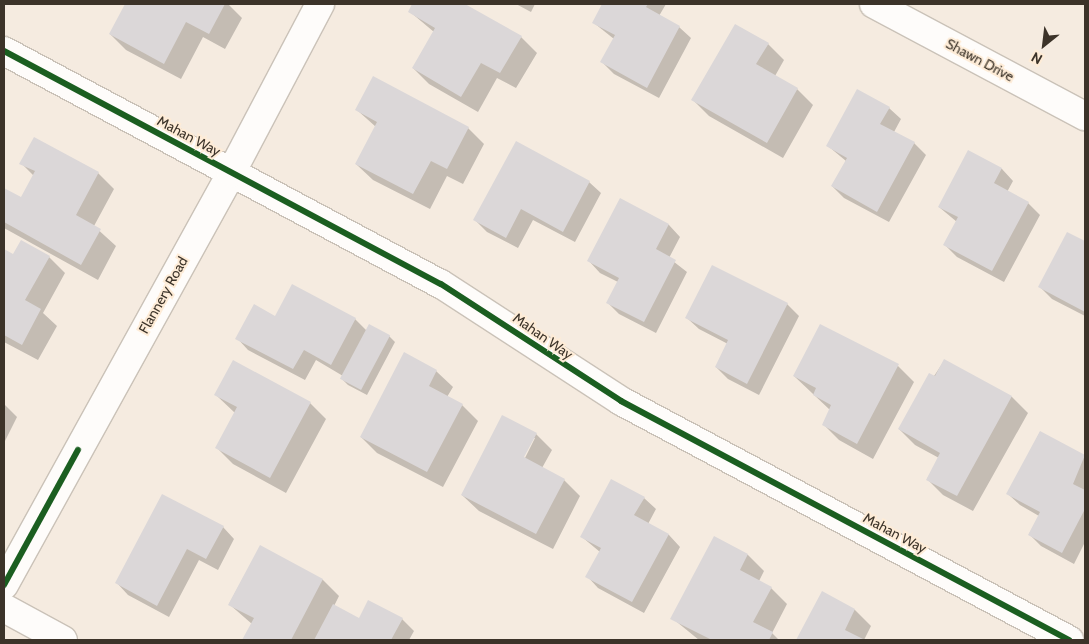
<!DOCTYPE html>
<style>
body{margin:0}
#map{position:relative;width:1089px;height:644px;overflow:hidden;background:#f5ebe0;font-family:Cabin,sans-serif}
div>[style]{position:absolute}
[style*='--x']{left:calc(var(--x)*1px);top:calc(var(--y)*1px);width:calc(var(--w)*1px);rotate:calc(var(--a)*1deg)}
.shadow>*{inset:0;background:#0003}
.building>*{inset:0;background:#dbd7d8;transform-origin:0 0}
.roads{filter:drop-shadow(1px 0 #cac2b8) drop-shadow(-1px 0 #cac2b8) drop-shadow(0 1px #cac2b8) drop-shadow(0 -1px #cac2b8)}
.minor>*{height:28px;margin:-14px;padding:0 14px;transform-origin:14px;border-radius:14px;background:#fefcfa}
.tertiary>*{height:28px;margin:-14px;padding:0 14px;transform-origin:14px;border-radius:14px;background:#fefcfa}
.cycleway>*{height:6px;margin:-3px;padding:0 3px;transform-origin:3px;border-radius:3px;background:#1b5e20}
span{translate:-50% -50%;white-space:nowrap;text-align:center;line-height:1.15;-webkit-text-stroke:4px #feecd7;paint-order:stroke}
.street-label{font-size:14px;color:#3c3329}
.frame{position:absolute;inset:0;border:5px solid #3c3329;pointer-events:none}
.north{position:absolute;left:1019px;top:20px;width:50px;height:50px;-webkit-text-stroke:4px #feecd7;paint-order:stroke;rotate:209deg;font-size:14px;font-weight:700;line-height:20px;text-align:center;color:#3c3329}
.north::after{content:'';display:block;margin:auto;width:18px;height:22px;background:#3c3329;clip-path:polygon(50% 0,100% 100%,50% 72%,0 100%)}
</style>
<div id="map">
<div class="shadow">
<div style="clip-path:polygon(126px 4px,228px 4px,242px 18px,225px 49px,203px 37px,181px 79px,126px 50px,110px 34px)"></div>
<div style="clip-path:polygon(414px 4px,462px 4px,521px 37px,537px 53px,516px 88px,497px 78px,478px 112px,429px 84px,413px 68px,434px 32px,409px 11px)"></div>
<div style="clip-path:polygon(516px 4px,535px 4px,531px 12px)"></div>
<div style="clip-path:polygon(604px 4px,666px 4px,659px 16px,679px 27px,691px 38px,659px 98px,614px 74px,602px 62px,614px 39px,594px 23px)"></div>
<div style="clip-path:polygon(768px 44px,784px 60px,775px 76px,797px 89px,813px 105px,783px 158px,709px 116px,693px 100px)"></div>
<div style="clip-path:polygon(889px 108px,901px 119px,894px 132px,914px 143px,926px 155px,889px 222px,844px 198px,832px 186px,846px 161px,828px 146px)"></div>
<div style="clip-path:polygon(357px 110px,468px 128px,484px 144px,463px 184px,447px 176px,430px 209px,373px 180px,356px 164px,376px 127px)"></div>
<div style="clip-path:polygon(969px 152px,1002px 169px,1013px 181px,1007px 192px,1028px 203px,1040px 215px,1004px 282px,957px 257px,945px 245px,957px 222px,939px 207px)"></div>
<div style="clip-path:polygon(21px 163px,98px 173px,114px 189px,94px 226px,116px 246px,98px 280px,4px 228px,4px 189px,21px 199px,34px 176px)"></div>
<div style="clip-path:polygon(589px 182px,601px 193px,575px 242px,533px 220px,518px 248px,487px 232px,475px 220px)"></div>
<div style="clip-path:polygon(620px 200px,669px 225px,680px 237px,669px 258px,687px 272px,656px 333px,619px 314px,608px 303px,618px 282px,600px 273px,589px 261px)"></div>
<div style="clip-path:polygon(1068px 234px,1085px 243px,1085px 316px,1052px 299px,1040px 287px)"></div>
<div style="clip-path:polygon(4px 250px,14px 256px,49px 257px,65px 273px,43px 313px,57px 326px,38px 360px,4px 342px)"></div>
<div style="clip-path:polygon(787px 304px,799px 316px,759px 395px,728px 379px,716px 367px,728px 344px,699px 329px,687px 318px)"></div>
<div style="clip-path:polygon(355px 319px,367px 331px,389px 336px,395px 342px,367px 395px,348px 385px,342px 379px,343px 376px,316px 360px,305px 380px,248px 350px,237px 338px)"></div>
<div style="clip-path:polygon(944px 361px,1012px 397px,1028px 413px,973px 511px,943px 495px,927px 479px,939px 458px,915px 445px,899px 429px)"></div>
<div style="clip-path:polygon(898px 366px,914px 382px,873px 459px,839px 440px,823px 424px,830px 410px,794px 376px)"></div>
<div style="clip-path:polygon(436px 371px,453px 387px,447px 397px,462px 405px,478px 421px,443px 487px,377px 453px,361px 437px)"></div>
<div style="clip-path:polygon(216px 395px,310px 403px,326px 419px,286px 493px,233px 464px,217px 448px,235px 413px)"></div>
<div style="clip-path:polygon(4px 404px,17px 417px,4px 443px)"></div>
<div style="clip-path:polygon(1040px 432px,1085px 456px,1085px 542px,1074px 564px,1041px 546px,1029px 534px,1039px 516px,1020px 505px,1008px 494px)"></div>
<div style="clip-path:polygon(evenodd,536px 434px,552px 450px,542px 468px,564px 480px,580px 496px,553px 549px,479px 511px,462px 495px,536px 434px,533px 438px,535px 438px,522px 464px,520px 462px,533px 438px)"></div>
<div style="clip-path:polygon(644px 498px,656px 509px,648px 524px,669px 535px,680px 547px,644px 613px,598px 588px,587px 576px,600px 552px,582px 537px)"></div>
<div style="clip-path:polygon(223px 527px,234px 539px,218px 570px,199px 560px,169px 617px,128px 595px,117px 583px)"></div>
<div style="clip-path:polygon(714px 538px,748px 555px,764px 571px,759px 581px,771px 588px,787px 604px,772px 633px,779px 640px,699px 640px,672px 618px)"></div>
<div style="clip-path:polygon(260px 547px,323px 580px,339px 596px,334px 606px,359px 619px,402px 619px,414px 631px,409px 640px,244px 640px,252px 624px,229px 604px)"></div>
<div style="clip-path:polygon(822px 593px,855px 610px,871px 626px,864px 640px,798px 640px)"></div>
</div>
<div class="building">
<div style="clip-path:polygon(125px 4px,225px 4px,209px 34px,186px 22px,164px 64px,109px 34px)"></div>
<div style="clip-path:polygon(412px 4px,465px 4px,522px 36px,500px 73px,481px 63px,461px 97px,412px 68px,435px 28px,408px 12px)"></div>
<div style="clip-path:polygon(602px 4px,648px 4px,646px 7px,680px 26px,647px 88px,600px 62px,615px 35px,592px 23px)"></div>
<div style="clip-path:polygon(735px 24px,769px 43px,756px 64px,798px 88px,767px 143px,691px 100px)"></div>
<div style="clip-path:polygon(373px 76px,469px 127px,447px 169px,431px 161px,413px 194px,355px 164px,377px 122px,355px 110px)"></div>
<div style="clip-path:polygon(857px 89px,890px 107px,880px 124px,915px 142px,877px 212px,831px 186px,847px 158px,826px 146px)"></div>
<div style="clip-path:polygon(34px 137px,99px 172px,76px 215px,101px 229px,81px 265px,4px 222px,4px 188px,21px 197px,35px 171px,19px 164px)"></div>
<div style="clip-path:polygon(516px 141px,590px 181px,563px 232px,521px 209px,506px 238px,473px 220px)"></div>
<div style="clip-path:polygon(968px 150px,1002px 168px,994px 183px,1029px 202px,992px 271px,943px 245px,958px 217px,938px 207px)"></div>
<div style="clip-path:polygon(620px 198px,669px 224px,656px 249px,676px 260px,644px 322px,606px 303px,619px 278px,587px 261px)"></div>
<div style="clip-path:polygon(1067px 232px,1085px 241px,1085px 312px,1038px 287px)"></div>
<div style="clip-path:polygon(21px 240px,50px 256px,25px 300px,41px 309px,22px 345px,4px 335px,4px 249px,13px 254px)"></div>
<div style="clip-path:polygon(712px 265px,788px 303px,747px 384px,715px 367px,728px 340px,685px 318px)"></div>
<div style="clip-path:polygon(292px 284px,356px 318px,331px 365px,304px 350px,293px 369px,235px 339px,254px 304px,275px 316px)"></div>
<div style="left:369px;top:324px;width:24px;height:62px;rotate:28deg"></div>
<div style="clip-path:polygon(820px 324px,899px 364px,857px 444px,822px 425px,831px 405px,813px 395px,816px 388px,793px 376px)"></div>
<div style="clip-path:polygon(404px 352px,437px 370px,429px 386px,463px 404px,427px 472px,360px 437px)"></div>
<div style="clip-path:polygon(944px 359px,1012px 396px,957px 496px,926px 480px,940px 453px,898px 429px,929px 373px,935px 376px)"></div>
<div style="clip-path:polygon(233px 360px,311px 402px,270px 478px,215px 448px,237px 407px,214px 395px)"></div>
<div style="clip-path:polygon(502px 415px,537px 433px,524px 457px,565px 479px,536px 534px,461px 495px)"></div>
<div style="clip-path:polygon(1040px 431px,1085px 455px,1073px 484px,1085px 490px,1085px 509px,1062px 553px,1028px 535px,1040px 512px,1006px 494px)"></div>
<div style="clip-path:polygon(611px 479px,645px 497px,634px 515px,669px 534px,632px 602px,585px 577px,601px 548px,580px 537px)"></div>
<div style="clip-path:polygon(162px 494px,224px 526px,206px 559px,187px 549px,157px 606px,115px 583px)"></div>
<div style="clip-path:polygon(714px 536px,748px 554px,740px 570px,772px 587px,753px 622px,773px 632px,769px 640px,712px 640px,670px 619px)"></div>
<div style="clip-path:polygon(260px 545px,323px 579px,291px 640px,242px 640px,254px 618px,228px 605px)"></div>
<div style="clip-path:polygon(822px 591px,855px 609px,845px 630px,865px 640px,796px 640px)"></div>
<div style="clip-path:polygon(368px 600px,403px 618px,391px 640px,314px 640px,333px 604px,359px 618px)"></div>
</div>
<div class="roads">
<div class="minor">
<div style="--x:4;--y:51;--w:495;--a:28.1"></div>
<div style="--x:441;--y:284;--w:215;--a:33"></div>
<div style="--x:621;--y:401;--w:508;--a:28.08"></div>
<div style="--x:4;--y:608;--w:67;--a:28.5"></div>
</div>
<div class="tertiary">
<div style="--x:874;--y:4;--w:239;--a:28"></div>
<div style="--x:4;--y:585;--w:470;--a:-61.1"></div>
<div style="--x:231;--y:173;--w:191;--a:-62.2"></div>
</div>
</div>
<div class="cycleway">
<div style="--x:4;--y:51;--w:495;--a:28.1"></div>
<div style="--x:441;--y:284;--w:215;--a:33"></div>
<div style="--x:621;--y:401;--w:508;--a:28.08"></div>
<div style="--x:4;--y:585;--w:154;--a:-61.3"></div>
</div>
<div class="street-label">
<span style="left:980px;top:60px;rotate:28deg">Shawn Drive</span>
<span style="left:189px;top:136px;rotate:28deg">Mahan Way</span>
<span style="left:163px;top:295px;rotate:-61deg">Flannery Road</span>
<span style="left:543px;top:336px;rotate:35deg">Mahan Way</span>
<span style="left:895px;top:533px;rotate:28deg">Mahan Way</span>
</div>
<div class="frame"></div>
<div class="north">N</div>
</div>
